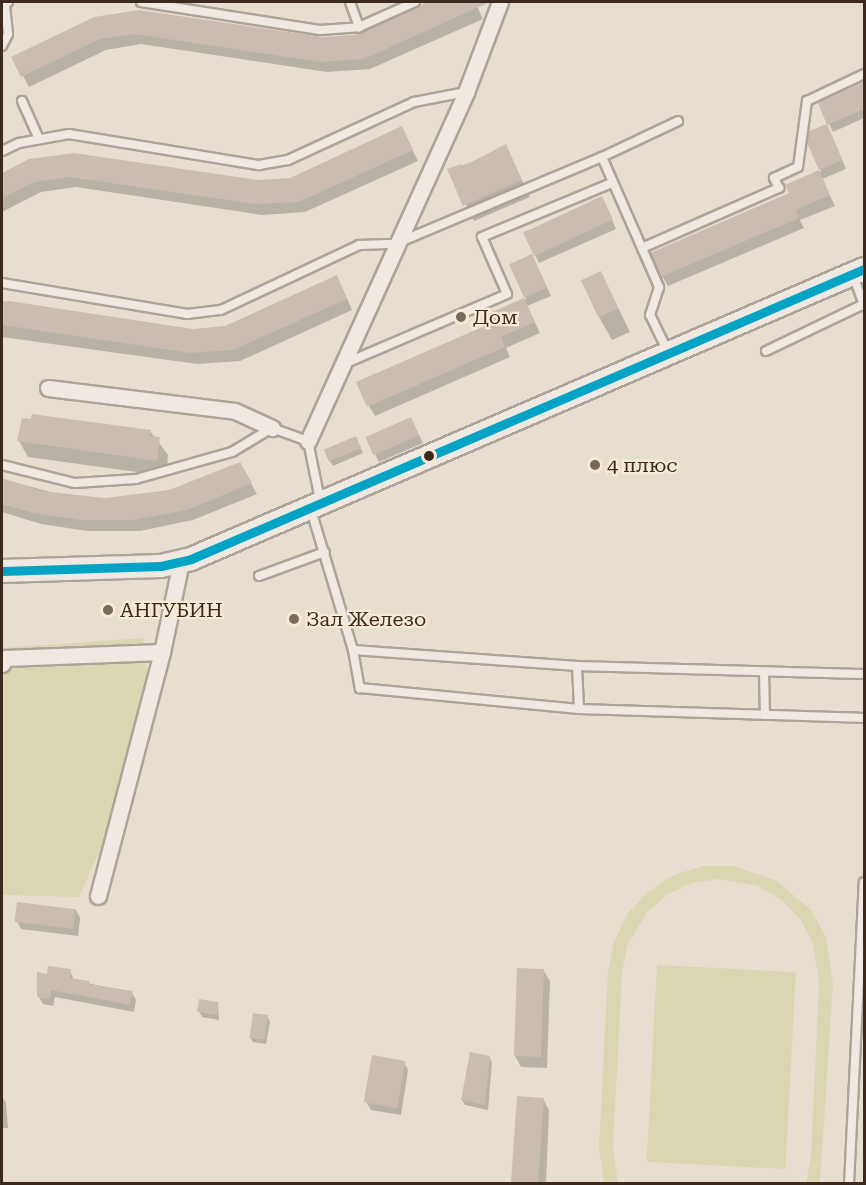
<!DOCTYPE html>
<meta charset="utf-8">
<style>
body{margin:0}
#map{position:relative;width:866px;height:1185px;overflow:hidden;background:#e7ded0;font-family:"Roboto Serif",serif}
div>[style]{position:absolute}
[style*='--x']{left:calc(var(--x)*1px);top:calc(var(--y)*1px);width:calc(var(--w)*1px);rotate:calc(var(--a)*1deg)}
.green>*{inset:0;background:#dad6b2;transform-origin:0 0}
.shadow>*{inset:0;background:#0003}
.building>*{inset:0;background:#cbbcb1;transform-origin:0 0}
.roads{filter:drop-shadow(2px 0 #ada398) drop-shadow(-2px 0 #ada398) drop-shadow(0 2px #ada398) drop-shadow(0 -2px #ada398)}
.lane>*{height:8px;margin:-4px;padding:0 4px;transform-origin:4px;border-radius:4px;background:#efe9e2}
.street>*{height:15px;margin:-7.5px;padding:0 7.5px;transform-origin:7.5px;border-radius:7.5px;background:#efe9e2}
.secondary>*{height:22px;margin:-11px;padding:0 11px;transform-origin:11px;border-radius:11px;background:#efe9e2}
.bus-1>*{height:9px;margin:-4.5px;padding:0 4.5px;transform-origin:4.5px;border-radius:4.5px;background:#03a3c5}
.dots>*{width:16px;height:16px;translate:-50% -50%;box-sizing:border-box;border:3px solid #f7ead7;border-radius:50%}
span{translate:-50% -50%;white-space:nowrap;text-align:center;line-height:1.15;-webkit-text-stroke:4.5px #f7ead7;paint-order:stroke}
.poi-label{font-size:20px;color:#3c2a1f}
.left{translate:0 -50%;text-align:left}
.frame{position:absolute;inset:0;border:3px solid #3c2a1f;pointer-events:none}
</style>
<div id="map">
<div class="green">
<div style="clip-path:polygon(143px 638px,153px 732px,79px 897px,2px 895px,2px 648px)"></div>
<div style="clip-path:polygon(703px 866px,734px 866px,777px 881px,812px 911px,826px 938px,833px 983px,820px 1183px,806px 1183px,811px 1157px,819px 983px,813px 943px,800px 919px,782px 900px,758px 886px,719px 879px,692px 883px,668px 894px,647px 912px,627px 946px,622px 973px,613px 1147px,618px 1183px,604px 1183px,599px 1147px,608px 972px,614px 942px,627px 914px,648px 892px,674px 875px)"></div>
<div style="left:657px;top:965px;width:139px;height:197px;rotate:3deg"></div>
</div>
<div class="shadow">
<div style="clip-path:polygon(431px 2px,475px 2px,483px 19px,370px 69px,327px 72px,141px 44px,106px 50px,29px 87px,23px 76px,139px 11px,323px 39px,362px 34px)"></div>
<div style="clip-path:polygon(864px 84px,864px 118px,833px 132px,819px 103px)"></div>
<div style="clip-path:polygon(830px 131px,846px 169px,822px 179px,835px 206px,800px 220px,804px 228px,668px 286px,662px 276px,791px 194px,787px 186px,821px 171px,809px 142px)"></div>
<div style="clip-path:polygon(407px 139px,418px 161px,305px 212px,262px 215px,76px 187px,41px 192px,2px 212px,2px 174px,29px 161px,258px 182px,291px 179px)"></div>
<div style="clip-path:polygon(505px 146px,530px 197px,474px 221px,449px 170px,496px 154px)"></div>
<div style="clip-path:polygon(606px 206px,616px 229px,539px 263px,524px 232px)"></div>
<div style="clip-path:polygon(532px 255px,551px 296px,527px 306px,540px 333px,506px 348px,510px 357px,375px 416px,369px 406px,496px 322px,492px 314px,526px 299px,511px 264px)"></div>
<div style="clip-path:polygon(601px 273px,630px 332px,612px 340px,599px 317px)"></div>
<div style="clip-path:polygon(342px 287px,352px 310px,240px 361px,197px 364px,2px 337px,2px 304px,9px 303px,193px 330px,225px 328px)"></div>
<div style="clip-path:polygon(415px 427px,423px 443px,379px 462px,367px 438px)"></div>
<div style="clip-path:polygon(150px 431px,168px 455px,166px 476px,28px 457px,19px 441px)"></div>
<div style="clip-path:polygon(358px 443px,363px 453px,333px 466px,330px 461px)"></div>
<div style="clip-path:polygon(240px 464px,257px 494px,193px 520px,140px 531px,87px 531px,41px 524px,2px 512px,2px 479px,73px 498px,136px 498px,202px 482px)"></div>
<div style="clip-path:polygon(76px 910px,80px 918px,78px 936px,21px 929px,17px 921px)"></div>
<div style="clip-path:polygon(543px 970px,550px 981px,547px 1068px,521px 1067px,515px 1056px)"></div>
<div style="clip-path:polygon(70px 971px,74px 980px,132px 993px,136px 1000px,134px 1012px,55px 997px,53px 1006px,43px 1004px,38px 996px,48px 976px)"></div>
<div style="clip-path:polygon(218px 1004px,219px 1020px,202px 1017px,199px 1011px)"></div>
<div style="clip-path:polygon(267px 1016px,270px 1022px,266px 1044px,253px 1042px,250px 1037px)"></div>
<div style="clip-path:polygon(489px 1057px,492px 1062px,488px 1110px,465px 1105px,462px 1100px)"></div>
<div style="clip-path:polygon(404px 1062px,408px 1070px,401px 1115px,371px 1110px,366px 1102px)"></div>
<div style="clip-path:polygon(2px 1096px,6px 1103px,8px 1128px,2px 1128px)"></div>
<div style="clip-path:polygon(543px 1099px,549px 1110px,546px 1184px,514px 1184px)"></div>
</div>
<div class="building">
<div style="clip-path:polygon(427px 2px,490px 2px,364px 59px,320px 62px,134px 34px,100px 39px,21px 77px,11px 57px,94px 17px,139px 10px,323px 37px,355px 35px)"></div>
<div style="clip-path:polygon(864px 82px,864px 109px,827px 125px,818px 103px)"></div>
<div style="clip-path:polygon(827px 124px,842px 160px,819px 170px,807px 143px,809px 131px)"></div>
<div style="clip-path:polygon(402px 126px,413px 150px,299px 202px,255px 204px,69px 177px,35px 182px,2px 198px,2px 173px,29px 159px,74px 153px,258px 180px,290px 178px)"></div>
<div style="clip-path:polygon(506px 144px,522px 180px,463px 206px,447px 169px,461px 164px,462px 167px)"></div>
<div style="clip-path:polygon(819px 170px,830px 195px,796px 210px,799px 218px,661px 277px,650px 253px,789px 193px,785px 185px)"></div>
<div style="left:602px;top:196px;width:26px;height:87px;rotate:65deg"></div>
<div style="left:532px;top:254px;width:37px;height:25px;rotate:66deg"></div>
<div style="left:601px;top:271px;width:41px;height:22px;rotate:65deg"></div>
<div style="clip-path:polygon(337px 275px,347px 299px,233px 350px,190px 353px,2px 325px,2px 302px,9px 301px,193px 329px,225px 326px)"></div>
<div style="clip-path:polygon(524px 298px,535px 322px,501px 337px,505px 347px,367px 407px,356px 382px,494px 322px,490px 313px)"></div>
<div style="clip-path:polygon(32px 414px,151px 430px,150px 436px,160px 437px,157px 461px,17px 441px,22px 418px,31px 419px)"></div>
<div style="left:411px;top:417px;width:20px;height:50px;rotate:66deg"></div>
<div style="left:356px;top:436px;width:13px;height:35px;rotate:67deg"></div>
<div style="clip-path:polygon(240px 462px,252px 483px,187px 510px,133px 520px,80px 520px,33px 513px,2px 504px,2px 478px,41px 491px,105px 498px,169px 490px)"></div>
<div style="left:17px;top:902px;width:59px;height:20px;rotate:7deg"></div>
<div style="clip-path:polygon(48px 966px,71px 969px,70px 978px,89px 981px,89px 984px,133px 991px,130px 1005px,51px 990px,50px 999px,37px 997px,37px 972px,47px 974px)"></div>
<div style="left:517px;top:968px;width:27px;height:88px;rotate:2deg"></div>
<div style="left:199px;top:999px;width:20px;height:13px;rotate:9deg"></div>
<div style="left:253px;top:1013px;width:15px;height:25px;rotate:8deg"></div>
<div style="clip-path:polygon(470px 1052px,490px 1056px,485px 1105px,461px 1100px)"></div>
<div style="left:372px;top:1055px;width:34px;height:48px;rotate:10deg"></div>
<div style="left:517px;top:1096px;width:27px;height:88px;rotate:4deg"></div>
</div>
<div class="roads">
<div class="lane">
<div style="--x:141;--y:2;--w:181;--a:8.9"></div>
<div style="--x:320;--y:30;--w:39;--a:-4"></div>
<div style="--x:350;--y:2;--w:27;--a:70"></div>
<div style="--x:359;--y:27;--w:61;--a:-24.1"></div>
<div style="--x:2;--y:46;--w:13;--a:-63"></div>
<div style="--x:8;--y:34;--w:31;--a:-96"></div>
<div style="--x:5;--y:3;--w:3;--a:-18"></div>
<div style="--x:22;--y:101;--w:42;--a:65.9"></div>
<div style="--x:2;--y:151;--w:19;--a:-25"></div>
<div style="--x:19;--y:143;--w:51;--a:-10.2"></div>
<div style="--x:69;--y:134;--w:193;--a:9.3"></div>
<div style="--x:259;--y:165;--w:29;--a:-10"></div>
<div style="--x:288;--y:160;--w:139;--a:-24.7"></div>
<div style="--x:414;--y:102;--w:53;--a:-10.9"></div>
<div style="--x:642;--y:248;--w:150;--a:-23.7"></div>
<div style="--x:779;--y:188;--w:11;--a:-117"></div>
<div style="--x:774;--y:178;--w:26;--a:-25"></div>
<div style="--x:798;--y:167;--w:67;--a:-82.2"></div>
<div style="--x:807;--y:101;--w:63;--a:-25.3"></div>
<div style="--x:853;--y:275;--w:33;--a:70"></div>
<div style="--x:2;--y:283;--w:188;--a:9.5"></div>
<div style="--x:187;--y:314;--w:34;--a:-7"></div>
<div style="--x:221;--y:310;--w:153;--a:-25.2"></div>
<div style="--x:359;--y:245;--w:36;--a:-2"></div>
<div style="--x:395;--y:244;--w:225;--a:-22.8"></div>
<div style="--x:766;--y:351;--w:109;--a:-25.6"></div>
<div style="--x:668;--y:352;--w:41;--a:-115.9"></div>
<div style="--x:650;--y:315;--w:29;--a:-72"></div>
<div style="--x:659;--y:287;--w:142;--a:-113.7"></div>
<div style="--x:602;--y:157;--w:84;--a:-25.3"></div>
<div style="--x:346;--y:363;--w:175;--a:-23.2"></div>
<div style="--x:507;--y:294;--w:62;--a:-113.7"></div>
<div style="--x:482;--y:237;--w:141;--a:-22.6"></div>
<div style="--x:2;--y:465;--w:75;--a:13.9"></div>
<div style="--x:75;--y:483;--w:61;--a:-3.8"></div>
<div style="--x:136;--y:479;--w:100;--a:-15.7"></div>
<div style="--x:232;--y:452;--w:47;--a:-31"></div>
<div style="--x:272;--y:428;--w:38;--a:20"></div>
<div style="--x:308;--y:441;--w:60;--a:78.5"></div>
<div style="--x:311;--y:510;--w:146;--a:73.3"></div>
<div style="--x:353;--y:650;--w:225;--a:4.1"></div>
<div style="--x:577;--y:666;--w:287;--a:1.6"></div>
<div style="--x:259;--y:576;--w:70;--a:-20"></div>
<div style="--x:353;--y:650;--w:39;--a:80"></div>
<div style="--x:360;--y:688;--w:220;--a:5.5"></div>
<div style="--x:579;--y:709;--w:285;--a:1.8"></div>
<div style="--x:577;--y:666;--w:43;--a:87.3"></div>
<div style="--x:764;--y:672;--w:43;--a:88.7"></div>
<div style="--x:849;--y:1184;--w:302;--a:-87.2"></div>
</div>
<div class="street">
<div style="--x:48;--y:388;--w:188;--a:7"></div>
<div style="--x:235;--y:411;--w:41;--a:24.7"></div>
<div style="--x:308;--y:441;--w:383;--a:-65.6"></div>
<div style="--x:466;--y:92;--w:96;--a:-69.3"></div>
<div style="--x:2;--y:664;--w:7;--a:-63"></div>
<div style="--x:5;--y:658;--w:157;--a:-2.2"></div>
<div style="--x:162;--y:652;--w:92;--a:-78.1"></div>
<div style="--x:98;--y:896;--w:252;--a:-75.3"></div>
</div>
<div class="secondary">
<div style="--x:2;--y:571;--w:159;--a:-1.8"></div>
<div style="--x:161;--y:566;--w:31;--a:-13"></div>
<div style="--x:191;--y:559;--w:733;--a:-23.31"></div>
</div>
</div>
<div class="bus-1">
<div style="--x:2;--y:571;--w:159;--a:-1.8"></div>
<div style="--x:161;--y:566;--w:31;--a:-13"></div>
<div style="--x:191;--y:559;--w:733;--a:-23.31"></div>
</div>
<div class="dots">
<div style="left:461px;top:317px;background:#78695d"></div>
<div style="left:429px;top:456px;background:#3c2a1f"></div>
<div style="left:595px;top:465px;background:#78695d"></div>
<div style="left:108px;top:610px;background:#78695d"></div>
<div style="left:294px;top:619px;background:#78695d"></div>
</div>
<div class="poi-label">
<span class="left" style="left:473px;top:317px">Дом</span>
<span class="left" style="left:607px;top:465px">4 плюс</span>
<span class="left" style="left:120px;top:610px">АНГУБИН</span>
<span class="left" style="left:306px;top:619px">Зал Железо</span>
</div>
<div class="frame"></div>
</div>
